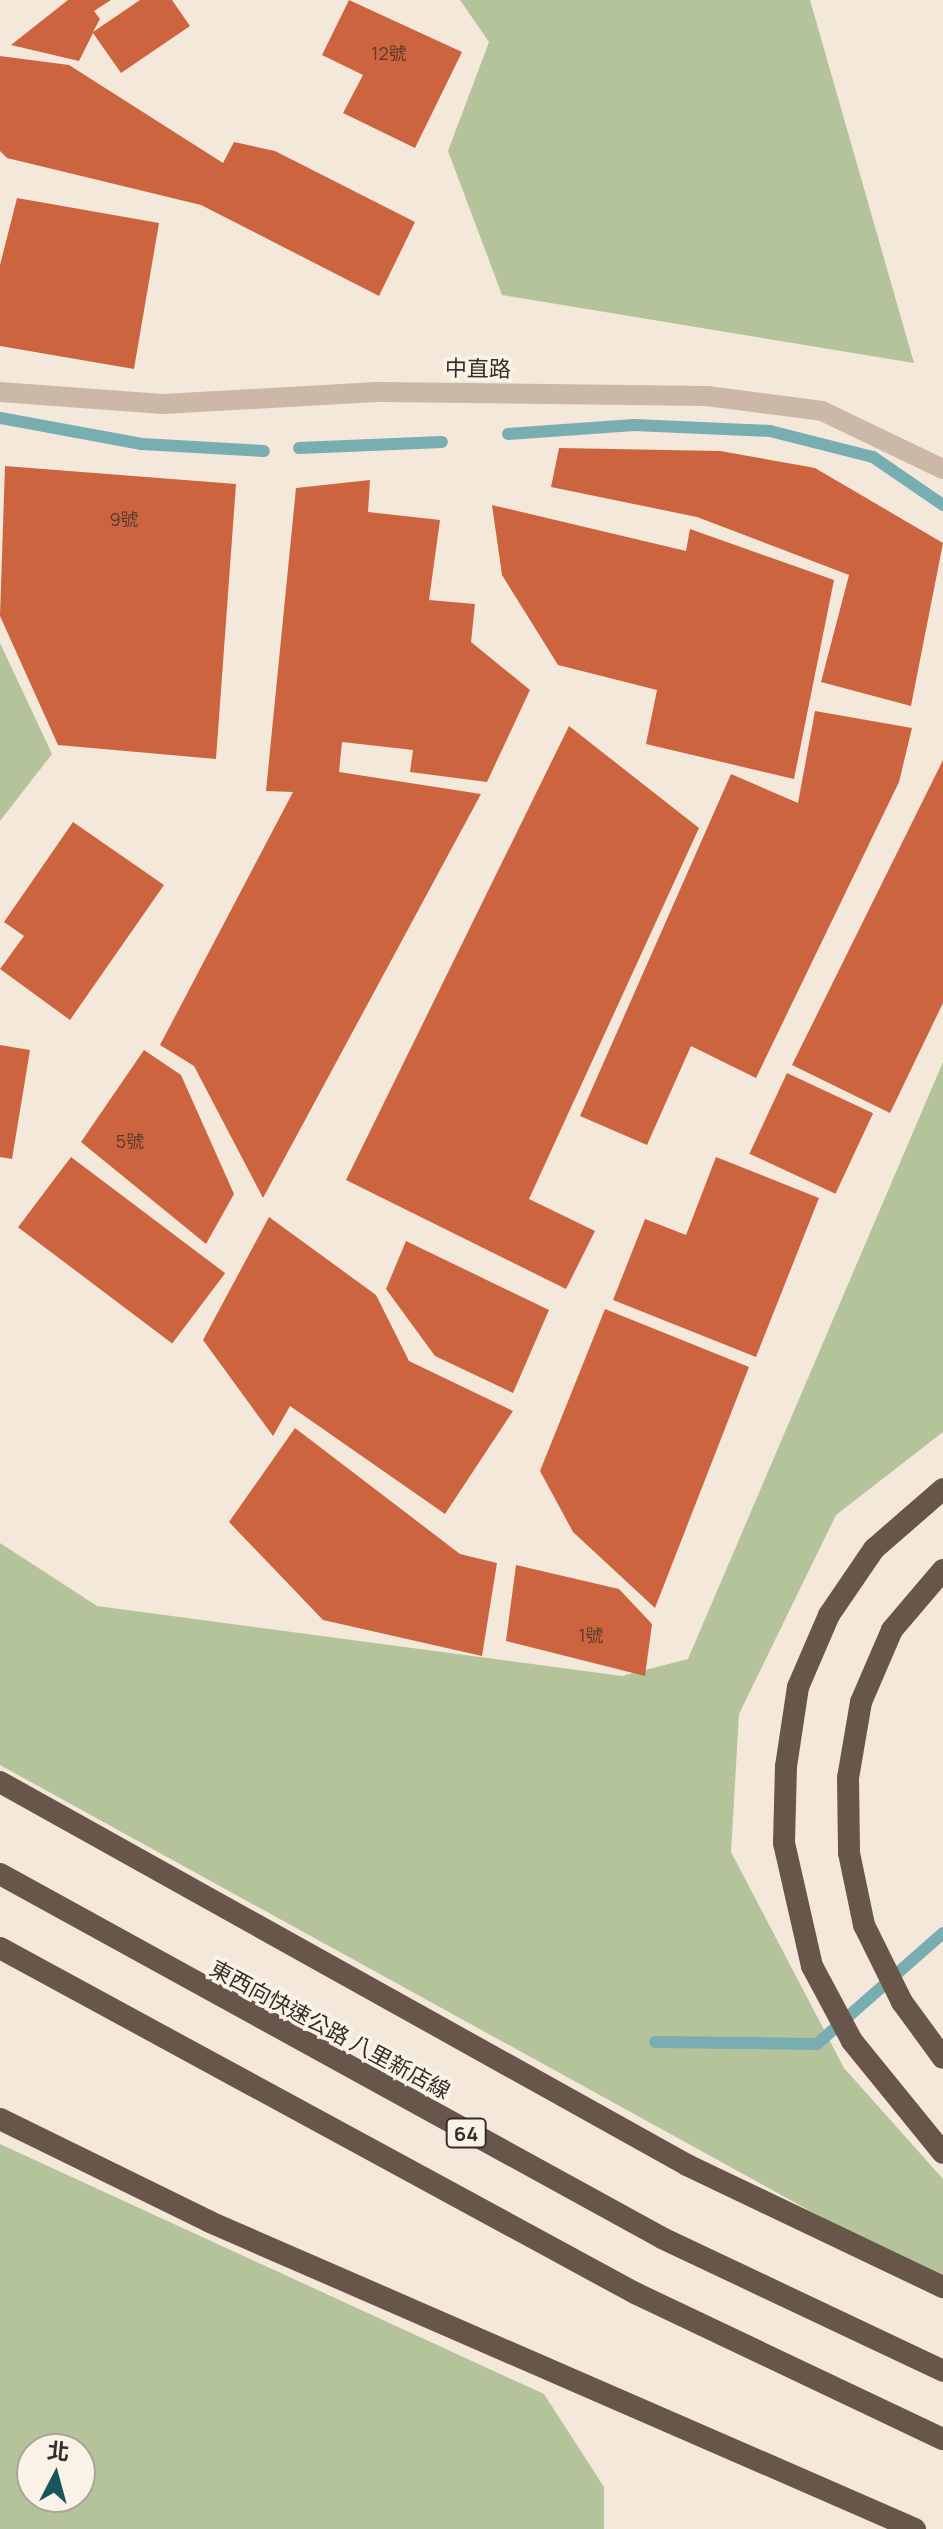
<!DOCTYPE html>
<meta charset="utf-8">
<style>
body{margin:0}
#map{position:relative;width:943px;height:2529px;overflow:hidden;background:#f3e8da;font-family:Manrope,"Noto Sans TC",sans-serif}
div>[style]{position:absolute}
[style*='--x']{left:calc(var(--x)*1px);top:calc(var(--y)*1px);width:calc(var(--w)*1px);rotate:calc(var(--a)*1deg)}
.green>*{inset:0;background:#b4c399}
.stream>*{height:12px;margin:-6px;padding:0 6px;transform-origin:6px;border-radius:6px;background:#78adb1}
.building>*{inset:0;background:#cc653f;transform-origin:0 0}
.tertiary>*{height:20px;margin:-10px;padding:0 10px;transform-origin:10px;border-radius:10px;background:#ccb8a6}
.trunk>*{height:22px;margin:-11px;padding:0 11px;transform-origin:11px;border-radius:11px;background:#69564a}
span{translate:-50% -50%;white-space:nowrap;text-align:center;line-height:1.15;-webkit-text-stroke:7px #faf2e7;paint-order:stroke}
.number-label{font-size:18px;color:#5c3a2d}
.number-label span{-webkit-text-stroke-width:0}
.shield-label span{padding:2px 6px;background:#faf2e7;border:2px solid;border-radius:6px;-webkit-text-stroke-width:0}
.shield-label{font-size:20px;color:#372c27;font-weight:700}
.street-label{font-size:22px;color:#372c27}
.north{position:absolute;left:16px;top:2433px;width:80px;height:80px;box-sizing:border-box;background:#faf2e7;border:2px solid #aca39a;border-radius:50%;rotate:6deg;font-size:22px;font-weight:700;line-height:32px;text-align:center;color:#372c27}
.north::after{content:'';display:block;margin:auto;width:28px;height:36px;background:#1a555b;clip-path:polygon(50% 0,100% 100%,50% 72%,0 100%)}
</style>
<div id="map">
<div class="green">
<div style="clip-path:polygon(460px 0,810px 0,914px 363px,502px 295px,448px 151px,489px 42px)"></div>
<div style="clip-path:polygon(0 643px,52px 754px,0 821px)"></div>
<div style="clip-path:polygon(943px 1062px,943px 1432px,836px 1515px,739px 1714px,731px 1852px,844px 2068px,943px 2179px,943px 2284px,0 1765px,0 1543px,97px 1606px,622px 1676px,688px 1659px)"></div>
<div style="clip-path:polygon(evenodd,0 2144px,544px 2394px,604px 2487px,604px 2529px,0 2529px,0 2144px,32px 2449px,80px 2449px,80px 2497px,32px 2497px,32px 2449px)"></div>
</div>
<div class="stream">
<div style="--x:0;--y:418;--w:144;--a:10.4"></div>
<div style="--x:142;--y:444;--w:122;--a:3.3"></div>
<div style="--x:508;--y:434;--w:126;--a:-4.1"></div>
<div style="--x:634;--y:425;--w:136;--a:2.5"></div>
<div style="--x:770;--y:431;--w:106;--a:14.2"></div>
<div style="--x:873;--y:457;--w:85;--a:34.4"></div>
<div style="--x:299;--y:448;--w:143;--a:-2.4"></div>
<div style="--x:655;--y:2042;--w:162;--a:0.7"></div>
<div style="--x:817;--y:2044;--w:168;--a:-41.4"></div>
</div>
<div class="building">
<div style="clip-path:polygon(68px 0,111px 0,94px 11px,100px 19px,93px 32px,140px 0,172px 0,190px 26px,121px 73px,93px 33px,79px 61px,11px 45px)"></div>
<div style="clip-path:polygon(349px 0,462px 52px,415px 148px,343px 113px,363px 75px,322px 55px)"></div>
<div style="clip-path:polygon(0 56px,69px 65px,223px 163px,234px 142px,275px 151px,415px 222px,379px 296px,201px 205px,7px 158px,0 151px)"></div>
<div style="clip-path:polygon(17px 198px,159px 223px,134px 369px,0 346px,0 265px)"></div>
<div style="clip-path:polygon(559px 448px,720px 451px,815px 468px,943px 543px,911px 706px,821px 682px,849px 575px,697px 517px,551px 487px)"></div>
<div style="clip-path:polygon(5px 466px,236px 484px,216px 759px,58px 745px,0 616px)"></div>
<div style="clip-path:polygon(370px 480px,368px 512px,440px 520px,429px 600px,475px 604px,471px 642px,530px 690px,487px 782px,410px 772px,413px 750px,342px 742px,339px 772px,481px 794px,263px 1198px,194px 1066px,160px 1045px,293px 792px,266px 791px,296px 488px)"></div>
<div style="clip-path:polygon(492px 505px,686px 551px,690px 529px,834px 580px,794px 779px,646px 744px,657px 690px,558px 665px,502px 575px)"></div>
<div style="clip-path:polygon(815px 711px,912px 728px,899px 782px,756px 1078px,691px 1046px,647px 1145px,580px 1116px,731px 774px,798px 803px)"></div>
<div style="clip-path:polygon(569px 726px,699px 828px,529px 1199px,595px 1231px,566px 1289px,346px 1180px)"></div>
<div style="clip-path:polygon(943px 760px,943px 1003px,890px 1113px,792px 1065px)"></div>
<div style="clip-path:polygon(73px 822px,164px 885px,70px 1020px,0 969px,24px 936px,4px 922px)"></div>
<div style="clip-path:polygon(0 1045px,30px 1050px,12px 1159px,0 1157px)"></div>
<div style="clip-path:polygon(144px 1050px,181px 1075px,234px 1194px,206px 1244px,81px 1142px)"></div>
<div style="left:787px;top:1073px;width:95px;height:89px;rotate:25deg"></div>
<div style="left:71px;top:1157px;width:193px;height:88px;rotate:37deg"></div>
<div style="clip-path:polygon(716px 1157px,819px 1198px,756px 1357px,613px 1300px,645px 1219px,686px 1235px)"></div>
<div style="clip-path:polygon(269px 1217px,376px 1295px,409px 1361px,513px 1411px,445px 1514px,290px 1406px,273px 1436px,203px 1340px)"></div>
<div style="clip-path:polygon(406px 1241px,549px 1310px,513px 1393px,435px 1356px,386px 1289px)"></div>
<div style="clip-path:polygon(605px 1309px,749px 1367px,655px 1608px,573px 1532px,540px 1471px)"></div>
<div style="clip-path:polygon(295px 1428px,460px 1554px,497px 1563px,482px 1656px,323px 1620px,229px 1522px)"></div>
<div style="clip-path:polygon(516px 1565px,619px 1589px,652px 1624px,645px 1676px,506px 1641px)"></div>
</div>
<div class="tertiary">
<div style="--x:0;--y:392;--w:163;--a:4.2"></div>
<div style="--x:163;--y:404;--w:218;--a:-3.2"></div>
<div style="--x:381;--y:392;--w:326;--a:0.7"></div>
<div style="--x:707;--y:396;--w:116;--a:7.4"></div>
<div style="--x:822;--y:411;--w:134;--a:25.6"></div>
</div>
<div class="trunk">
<div style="--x:943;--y:1489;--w:91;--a:139"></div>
<div style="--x:874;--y:1549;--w:80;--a:124.3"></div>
<div style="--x:829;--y:1615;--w:78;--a:113.3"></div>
<div style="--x:798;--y:1687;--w:80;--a:98.6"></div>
<div style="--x:786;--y:1766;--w:77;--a:91.5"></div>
<div style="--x:784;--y:1843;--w:126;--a:77.2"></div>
<div style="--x:812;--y:1966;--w:85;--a:61.9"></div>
<div style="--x:852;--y:2041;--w:144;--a:50.9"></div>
<div style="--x:943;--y:1570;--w:79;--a:130.4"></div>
<div style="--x:892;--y:1630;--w:78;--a:113.3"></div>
<div style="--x:861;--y:1702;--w:77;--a:99.7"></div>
<div style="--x:848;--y:1778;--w:75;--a:89.2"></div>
<div style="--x:849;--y:1853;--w:74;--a:78.2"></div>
<div style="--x:864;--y:1925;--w:86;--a:63.7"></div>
<div style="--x:902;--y:2002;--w:69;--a:53.8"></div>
<div style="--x:0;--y:1782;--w:787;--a:29.14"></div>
<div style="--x:687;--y:2165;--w:284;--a:25.5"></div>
<div style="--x:0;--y:1874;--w:755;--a:28.8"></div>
<div style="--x:662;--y:2238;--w:311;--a:25.3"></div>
<div style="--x:0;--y:1948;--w:723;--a:28.52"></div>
<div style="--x:635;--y:2293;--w:341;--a:25.4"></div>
<div style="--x:0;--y:2119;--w:234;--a:26.1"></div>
<div style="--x:210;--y:2222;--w:769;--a:23.53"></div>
</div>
<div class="number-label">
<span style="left:389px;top:53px">12號</span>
<span style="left:124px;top:519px">9號</span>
<span style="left:130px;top:1141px">5號</span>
<span style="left:591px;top:1635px">1號</span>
</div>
<div class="shield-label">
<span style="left:466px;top:2133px">64</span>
</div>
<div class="street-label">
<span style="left:478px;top:369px;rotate:1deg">中直路</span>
<span style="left:330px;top:2030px;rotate:28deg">東西向快速公路 八里新店線</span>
</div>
<div class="north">北</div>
</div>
